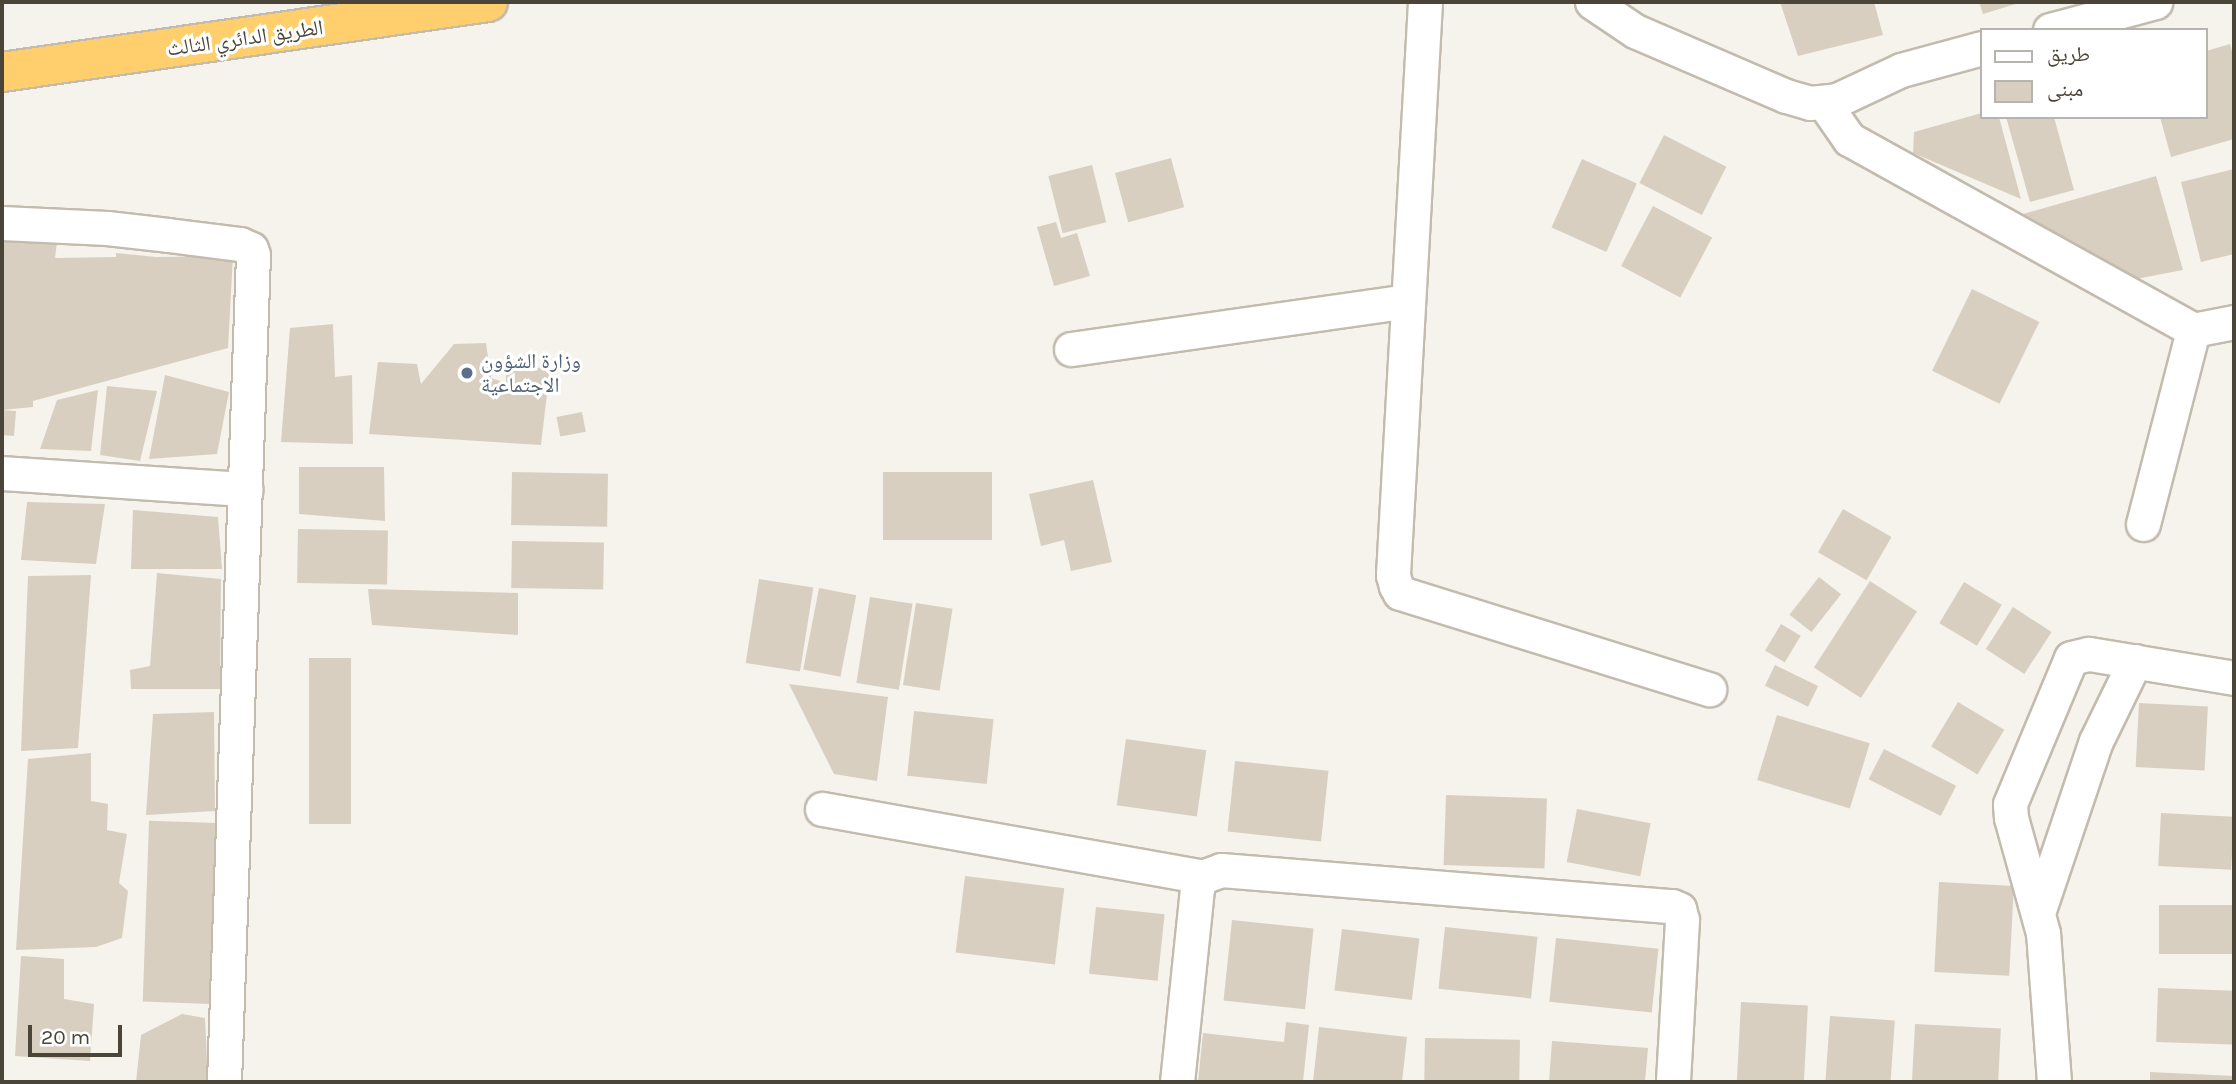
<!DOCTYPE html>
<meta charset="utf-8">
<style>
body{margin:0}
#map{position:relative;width:2236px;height:1084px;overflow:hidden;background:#f6f3ec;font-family:Karla,"Noto Naskh Arabic",sans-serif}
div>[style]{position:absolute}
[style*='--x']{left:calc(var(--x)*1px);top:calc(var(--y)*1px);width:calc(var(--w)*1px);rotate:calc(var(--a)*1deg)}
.building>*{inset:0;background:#d8cfc1;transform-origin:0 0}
.roads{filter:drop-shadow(2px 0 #c2bbae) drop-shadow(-2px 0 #c2bbae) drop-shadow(0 2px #c2bbae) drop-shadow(0 -2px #c2bbae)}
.street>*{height:33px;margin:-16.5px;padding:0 16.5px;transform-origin:16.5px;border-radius:16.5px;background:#fff}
.highway>*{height:38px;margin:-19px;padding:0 19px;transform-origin:19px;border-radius:19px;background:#ffcf6e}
.dots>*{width:19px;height:19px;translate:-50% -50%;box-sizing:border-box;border:4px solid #fff;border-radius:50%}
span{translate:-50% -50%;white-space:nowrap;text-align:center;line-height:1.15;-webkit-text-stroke:6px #fff;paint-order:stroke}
.street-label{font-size:21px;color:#4b4439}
.service-label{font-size:21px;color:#4e5e75}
.left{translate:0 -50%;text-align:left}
.frame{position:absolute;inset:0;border:4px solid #4b4439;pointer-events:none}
.legend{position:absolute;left:1980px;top:28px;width:228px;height:91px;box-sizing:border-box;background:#fff;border:2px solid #b7b4b0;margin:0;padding:9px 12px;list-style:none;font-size:21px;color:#4b4439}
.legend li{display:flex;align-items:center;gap:14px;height:35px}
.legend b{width:35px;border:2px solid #b7b4b0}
.scale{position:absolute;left:28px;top:1025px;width:94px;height:32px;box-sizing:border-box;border:4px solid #4b4439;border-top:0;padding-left:9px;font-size:21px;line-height:24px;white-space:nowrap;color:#4b4439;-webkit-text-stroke:5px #fff;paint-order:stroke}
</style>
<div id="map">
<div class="building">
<div style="clip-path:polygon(1780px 2px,1874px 2px,1883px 35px,1798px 56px)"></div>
<div style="clip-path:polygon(1979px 2px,2022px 2px,1983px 14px)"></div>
<div style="clip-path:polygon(2230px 44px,2234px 58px,2234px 139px,2171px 157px,2160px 117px,2206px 117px,2206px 51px)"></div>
<div style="clip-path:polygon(1982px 113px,1982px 117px,1999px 117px,2021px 199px,1913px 153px,1914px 132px)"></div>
<div style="clip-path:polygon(2006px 117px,2054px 117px,2074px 190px,2030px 202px)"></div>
<div style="left:1664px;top:135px;width:70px;height:54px;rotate:27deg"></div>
<div style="left:1171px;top:158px;width:51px;height:58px;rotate:75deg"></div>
<div style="left:1582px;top:159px;width:60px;height:75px;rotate:24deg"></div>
<div style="left:1092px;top:165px;width:59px;height:45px;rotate:76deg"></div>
<div style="clip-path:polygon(2234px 169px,2234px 254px,2201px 262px,2181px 182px)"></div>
<div style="clip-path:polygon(2156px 176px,2183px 270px,2136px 279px,2023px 214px)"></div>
<div style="left:1653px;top:206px;width:67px;height:68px;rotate:28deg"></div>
<div style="clip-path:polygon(1056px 222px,1061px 238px,1077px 233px,1090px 276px,1054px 286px,1037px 227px)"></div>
<div style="clip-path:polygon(2px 237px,57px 242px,55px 258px,116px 257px,116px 253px,156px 257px,233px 256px,228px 348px,33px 401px,33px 407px,2px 410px)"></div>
<div style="left:1972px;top:289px;width:75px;height:91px;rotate:26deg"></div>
<div style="clip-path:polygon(333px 324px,335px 377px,352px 375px,353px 444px,281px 442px,290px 328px)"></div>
<div style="clip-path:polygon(486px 343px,491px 378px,506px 383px,506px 367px,550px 368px,541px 445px,369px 434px,378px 362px,417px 364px,421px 384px,454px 344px)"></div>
<div style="clip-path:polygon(165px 375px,229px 392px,217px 454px,149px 459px)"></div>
<div style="clip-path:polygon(107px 386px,157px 391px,140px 461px,100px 455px)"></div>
<div style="clip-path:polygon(98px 390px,91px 451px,40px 449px,57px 400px)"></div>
<div style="clip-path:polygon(2px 410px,16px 411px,14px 436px,2px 435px)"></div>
<div style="left:582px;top:412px;width:20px;height:26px;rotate:79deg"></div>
<div style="clip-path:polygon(299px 467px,384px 467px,385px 521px,299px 514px)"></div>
<div style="left:512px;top:472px;width:96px;height:53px;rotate:1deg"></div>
<div style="left:992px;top:472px;width:68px;height:109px;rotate:90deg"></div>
<div style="clip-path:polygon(1093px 480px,1112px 562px,1071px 571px,1064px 540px,1041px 546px,1029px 494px)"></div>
<div style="clip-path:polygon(27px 502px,105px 504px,96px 564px,21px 560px)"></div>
<div style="left:1843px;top:509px;width:56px;height:50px;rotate:30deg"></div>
<div style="clip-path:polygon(133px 510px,218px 517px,222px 569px,131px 569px)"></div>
<div style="left:298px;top:529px;width:90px;height:54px;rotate:1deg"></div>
<div style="left:512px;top:541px;width:92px;height:47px;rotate:1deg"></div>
<div style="clip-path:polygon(157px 573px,221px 579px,220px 689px,131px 689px,130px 670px,150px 666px)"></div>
<div style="clip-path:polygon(91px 575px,78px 748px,21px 751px,28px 576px)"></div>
<div style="left:1819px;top:577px;width:28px;height:48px;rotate:38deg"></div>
<div style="left:759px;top:579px;width:55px;height:85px;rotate:9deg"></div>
<div style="left:1870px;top:581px;width:56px;height:103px;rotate:33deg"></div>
<div style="left:1964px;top:582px;width:44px;height:48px;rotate:31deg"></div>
<div style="left:819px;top:588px;width:38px;height:83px;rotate:11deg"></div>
<div style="clip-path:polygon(368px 589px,518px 593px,518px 635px,372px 625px)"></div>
<div style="left:870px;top:597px;width:43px;height:87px;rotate:9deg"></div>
<div style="left:916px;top:603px;width:37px;height:83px;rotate:9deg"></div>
<div style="left:2013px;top:607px;width:46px;height:50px;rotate:33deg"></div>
<div style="left:1781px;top:624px;width:23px;height:31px;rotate:31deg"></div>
<div style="left:309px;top:658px;width:42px;height:166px"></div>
<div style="left:1775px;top:665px;width:48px;height:23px;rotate:26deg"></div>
<div style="clip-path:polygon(789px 684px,888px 697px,877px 781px,834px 774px)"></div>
<div style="left:1958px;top:702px;width:54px;height:52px;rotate:31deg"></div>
<div style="left:2139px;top:703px;width:69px;height:64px;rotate:3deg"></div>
<div style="left:914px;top:711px;width:80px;height:65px;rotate:6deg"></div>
<div style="clip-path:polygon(214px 712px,215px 811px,146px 815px,153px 714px)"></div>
<div style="left:1777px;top:715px;width:97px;height:68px;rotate:17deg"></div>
<div style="left:1126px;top:739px;width:81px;height:67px;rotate:8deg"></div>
<div style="left:1884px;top:749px;width:81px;height:34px;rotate:27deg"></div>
<div style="clip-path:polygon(91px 753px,91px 801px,108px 804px,107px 830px,127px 834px,119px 883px,128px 891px,122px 938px,96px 947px,16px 950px,28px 759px)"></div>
<div style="left:1235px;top:761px;width:94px;height:71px;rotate:6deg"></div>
<div style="left:1446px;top:795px;width:101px;height:70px;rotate:2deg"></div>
<div style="left:1577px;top:809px;width:75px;height:54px;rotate:11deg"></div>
<div style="left:2161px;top:813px;width:73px;height:53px;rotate:3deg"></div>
<div style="left:216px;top:823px;width:181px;height:67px;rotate:92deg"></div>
<div style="left:965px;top:876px;width:100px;height:77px;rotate:7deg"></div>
<div style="left:1939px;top:882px;width:75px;height:90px;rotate:3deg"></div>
<div style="left:2234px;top:905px;width:49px;height:75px;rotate:90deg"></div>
<div style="left:1096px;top:907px;width:69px;height:67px;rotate:6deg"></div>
<div style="left:1232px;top:920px;width:82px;height:81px;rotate:6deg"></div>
<div style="left:1445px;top:927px;width:93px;height:62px;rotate:6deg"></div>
<div style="left:1342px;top:929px;width:78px;height:62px;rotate:7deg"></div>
<div style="left:1556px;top:938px;width:103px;height:64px;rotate:6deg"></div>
<div style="clip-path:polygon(21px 956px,64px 959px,64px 999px,94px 1004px,90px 1061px,15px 1056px)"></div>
<div style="left:2158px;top:988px;width:76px;height:54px;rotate:2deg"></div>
<div style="left:1741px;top:1002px;width:67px;height:80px;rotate:3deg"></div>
<div style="clip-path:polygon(182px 1014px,205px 1018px,208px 1082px,136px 1082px,141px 1035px)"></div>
<div style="left:1830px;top:1016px;width:65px;height:66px;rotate:4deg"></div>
<div style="clip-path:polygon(1286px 1022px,1309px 1025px,1303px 1082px,1198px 1082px,1203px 1033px,1284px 1042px)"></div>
<div style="left:1915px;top:1024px;width:86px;height:58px;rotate:3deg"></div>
<div style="clip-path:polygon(1319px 1027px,1407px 1037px,1402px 1082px,1313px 1082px)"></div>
<div style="left:1425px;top:1038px;width:95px;height:44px;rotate:1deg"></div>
<div style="clip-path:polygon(1552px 1041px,1648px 1048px,1645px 1082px,1549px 1082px)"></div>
<div style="clip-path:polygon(2150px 1072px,2234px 1076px,2234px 1082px,2150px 1082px)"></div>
</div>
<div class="roads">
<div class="street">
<div style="--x:1425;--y:2;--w:574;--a:93.2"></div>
<div style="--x:1393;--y:575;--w:11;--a:75"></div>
<div style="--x:1396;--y:586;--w:8;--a:60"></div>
<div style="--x:1400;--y:593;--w:324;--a:17.3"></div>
<div style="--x:1592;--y:2;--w:52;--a:34"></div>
<div style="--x:1635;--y:31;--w:164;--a:23.3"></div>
<div style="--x:1786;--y:96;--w:25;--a:16"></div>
<div style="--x:1810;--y:103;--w:27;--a:-6"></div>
<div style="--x:1837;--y:100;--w:71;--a:-25.1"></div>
<div style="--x:1901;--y:70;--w:84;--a:-15.2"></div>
<div style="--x:2050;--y:30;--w:109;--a:-14.9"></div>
<div style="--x:1824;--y:103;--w:44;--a:55.2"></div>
<div style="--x:1849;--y:139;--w:393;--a:29"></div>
<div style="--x:2193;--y:330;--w:42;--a:-11"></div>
<div style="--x:2;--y:223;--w:105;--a:2.7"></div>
<div style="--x:107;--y:228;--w:61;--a:6.5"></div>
<div style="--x:168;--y:235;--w:73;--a:7.1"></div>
<div style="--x:240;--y:244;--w:12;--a:24"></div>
<div style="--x:251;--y:249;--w:6;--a:72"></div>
<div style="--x:253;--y:255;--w:828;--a:92.01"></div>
<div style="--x:1071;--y:349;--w:339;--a:-8.1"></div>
<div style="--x:2;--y:473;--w:244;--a:3.8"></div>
<div style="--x:2143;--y:524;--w:200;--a:-75.5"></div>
<div style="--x:822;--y:809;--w:386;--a:10.1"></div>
<div style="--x:2039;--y:910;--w:178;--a:-71.4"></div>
<div style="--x:2096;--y:741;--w:89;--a:-64"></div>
<div style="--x:1177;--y:1082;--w:196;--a:-84.1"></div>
<div style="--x:1197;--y:887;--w:11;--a:-63"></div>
<div style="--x:1202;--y:877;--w:20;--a:-20"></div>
<div style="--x:1221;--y:870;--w:452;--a:4.6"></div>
<div style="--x:1672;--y:906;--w:8;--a:23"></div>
<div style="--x:1679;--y:909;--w:11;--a:75"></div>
<div style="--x:1682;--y:920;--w:162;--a:93.2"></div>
<div style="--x:2054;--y:1082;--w:149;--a:-94.2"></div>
<div style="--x:2043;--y:933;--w:119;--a:-105.5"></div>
<div style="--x:2011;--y:818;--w:14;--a:-94"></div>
<div style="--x:2010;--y:804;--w:158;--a:-67.3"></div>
<div style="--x:2071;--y:658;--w:18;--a:-13"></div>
<div style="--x:2089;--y:654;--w:147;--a:9.4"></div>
</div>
<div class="highway">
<div style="--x:2;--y:72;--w:491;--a:-8.2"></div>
</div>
</div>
<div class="dots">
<div style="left:467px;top:373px;background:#5c6f8a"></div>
</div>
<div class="street-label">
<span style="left:245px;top:38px;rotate:-8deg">الطريق الدائري الثالث</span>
</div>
<div class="service-label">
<span class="left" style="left:481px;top:373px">وزارة الشؤون<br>الاجتماعية</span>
</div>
<div class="frame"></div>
<ul class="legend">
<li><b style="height:9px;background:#fff"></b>طريق</li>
<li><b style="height:19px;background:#d8cfc1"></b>مبنى</li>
</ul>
<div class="scale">20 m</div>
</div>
